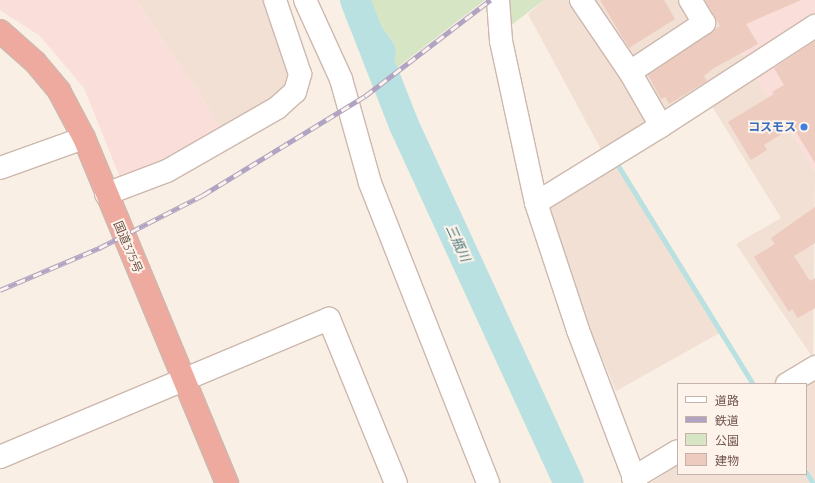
<!DOCTYPE html>
<meta charset="utf-8">
<style>
body{margin:0}
#map{position:relative;width:815px;height:483px;overflow:hidden;background:#faefe4;font-family:Quicksand,"Noto Sans JP",sans-serif}
div>[style]{position:absolute}
[style*='--x']{left:calc(var(--x)*1px);top:calc(var(--y)*1px);width:calc(var(--w)*1px);rotate:calc(var(--a)*1deg)}
.residential>*{inset:0;background:#f1e0d3}
.commercial>*{inset:0;background:#faded9}
.green>*{inset:0;background:#d6e6c4}
.water>*{inset:0;background:#bae1e2}
.stream>*{height:5px;margin:-2.5px;padding:0 2.5px;transform-origin:2.5px;border-radius:2.5px;background:#bae1e2}
.river>*{height:30px;margin:-15px;padding:0 15px;transform-origin:15px;border-radius:15px;background:#bae1e2}
.building>*{inset:0;background:#edcbbe}
.roads{filter:drop-shadow(1px 0 #cdb8ae) drop-shadow(-1px 0 #cdb8ae) drop-shadow(0 1px #cdb8ae) drop-shadow(0 -1px #cdb8ae)}
.minor>*{height:22px;margin:-11px;padding:0 11px;transform-origin:11px;border-radius:11px;background:#fff}
.highway>*{height:22px;margin:-11px;padding:0 11px;transform-origin:11px;border-radius:11px;background:#efaaa0}
.rail>*{height:4.5px;margin-top:-2.25px;transform-origin:0;background:repeating-linear-gradient(90deg,#fdf3ea 0 9px,#b0a4c2 0 18px);box-sizing:border-box;border-block:1px solid #b0a4c2}
.dots>*{width:11px;height:11px;translate:-50% -50%;box-sizing:border-box;border:2px solid #fdf3ea;border-radius:50%}
span{translate:-50% -50%;white-space:nowrap;text-align:center;line-height:1.15;-webkit-text-stroke:4px #fdf3ea;paint-order:stroke}
.shop-label{font-size:12px;color:#366cbe;font-weight:700}
.right{translate:-100% -50%;text-align:right}
.street-label{font-size:12px;color:#70544c}
.water-label{font-size:13px;color:#417275;font-style:italic}
.legend{position:absolute;left:677px;top:383px;width:130px;height:92px;box-sizing:border-box;background:#fdf3ea;border:1px solid #c5b3ab;margin:0;padding:5px 7px;list-style:none;font-size:12px;color:#70544c}
.legend li{display:flex;align-items:center;gap:8px;height:20px}
.legend b{width:20px;border:1px solid #c5b3ab}
</style>
<div id="map">
<div class="residential">
<div style="clip-path:polygon(136px 0,271px 0,290px 58px,288px 92px,223px 133px,196px 88px)"></div>
<div style="clip-path:polygon(544px 0,575px 0,648px 116px,646px 128px,603px 153px,528px 14px)"></div>
<div style="clip-path:polygon(594px 0,682px 0,691px 14px,691px 26px,637px 56px,629px 56px)"></div>
<div style="clip-path:polygon(721px 21px,748px 62px,671px 110px,662px 110px,644px 77px,644px 70px)"></div>
<div style="clip-path:polygon(755px 75px,815px 172px,813px 358px,736px 244px,781px 218px,710px 103px)"></div>
<div style="clip-path:polygon(618px 161px,723px 331px,616px 391px,540px 209px)"></div>
<div style="clip-path:polygon(815px 374px,815px 481px,806px 466px,806px 384px)"></div>
<div style="clip-path:polygon(678px 465px,678px 474px,804px 474px,810px 483px,651px 483px)"></div>
</div>
<div class="commercial">
<div style="clip-path:polygon(0 0,136px 0,196px 88px,223px 133px,121px 180px,84px 88px,40px 36px,0 10px)"></div>
<div style="clip-path:polygon(701px 0,815px 0,815px 19px,748px 62px,721px 21px,717px 24px)"></div>
<div style="clip-path:polygon(815px 37px,815px 172px,755px 75px)"></div>
</div>
<div class="green">
<div style="clip-path:polygon(369px 0,485px 0,390px 73px,389px 67px,394px 61px,394px 44px,382px 27px)"></div>
<div style="clip-path:polygon(508px 0,544px 0,509px 27px)"></div>
</div>
<div class="water">
<div style="clip-path:polygon(343px 0,369px 0,382px 27px,394px 44px,396px 52px,394px 61px,389px 67px,390px 73px,380px 80px)"></div>
</div>
<div class="stream">
<div style="--x:617;--y:164;--w:259;--a:58.3"></div>
<div style="--x:806;--y:472;--w:13;--a:58"></div>
</div>
<div class="river">
<div style="--x:355;--y:0;--w:134;--a:68.6"></div>
<div style="--x:404;--y:125;--w:394;--a:65.3"></div>
</div>
<div class="building">
<div style="clip-path:polygon(600px 0,664px 0,675px 19px,629px 48px)"></div>
<div style="clip-path:polygon(705px 0,801px 0,746px 24px,758px 44px,714px 68px,704px 76px,707px 81px,669px 104px,665px 97px,661px 99px,648px 75px,720px 26px)"></div>
<div style="clip-path:polygon(815px 41px,815px 163px,793px 127px,764px 145px,767px 150px,751px 160px,728px 122px,774px 94px,772px 92px,784px 85px,774px 68px)"></div>
<div style="clip-path:polygon(815px 207px,815px 243px,794px 256px,810px 281px,815px 278px,815px 308px,798px 318px,792px 309px,789px 312px,754px 257px,775px 244px,771px 238px)"></div>
</div>
<div class="roads">
<div class="minor">
<div style="--x:305;--y:0;--w:87;--a:65.5"></div>
<div style="--x:341;--y:79;--w:108;--a:74.4"></div>
<div style="--x:370;--y:183;--w:322;--a:68.5"></div>
<div style="--x:498;--y:0;--w:41;--a:85.8"></div>
<div style="--x:501;--y:41;--w:166;--a:77.8"></div>
<div style="--x:581;--y:0;--w:87;--a:55.8"></div>
<div style="--x:630;--y:72;--w:62;--a:60.1"></div>
<div style="--x:630;--y:72;--w:89;--a:-33.5"></div>
<div style="--x:704;--y:23;--w:27;--a:-121"></div>
<div style="--x:0;--y:168;--w:89;--a:-19.7"></div>
<div style="--x:106;--y:194;--w:65;--a:-20.7"></div>
<div style="--x:167;--y:171;--w:127;--a:-29.8"></div>
<div style="--x:277;--y:108;--w:24;--a:-42"></div>
<div style="--x:295;--y:92;--w:19;--a:-74"></div>
<div style="--x:300;--y:74;--w:78;--a:-108.7"></div>
<div style="--x:787;--y:384;--w:33;--a:-31"></div>
<div style="--x:0;--y:457;--w:357;--a:-22.8"></div>
<div style="--x:329;--y:319;--w:177;--a:67.8"></div>
<div style="--x:633;--y:478;--w:52;--a:-31"></div>
<div style="--x:636;--y:483;--w:164;--a:-110.8"></div>
<div style="--x:578;--y:330;--w:134;--a:-108.3"></div>
<div style="--x:536;--y:203;--w:147;--a:-31.6"></div>
<div style="--x:661;--y:126;--w:184;--a:-33"></div>
</div>
<div class="highway">
<div style="--x:0;--y:31;--w:47;--a:41.5"></div>
<div style="--x:35;--y:62;--w:38;--a:50"></div>
<div style="--x:59;--y:91;--w:53;--a:62"></div>
<div style="--x:84;--y:138;--w:373;--a:67.5"></div>
</div>
</div>
<div class="rail">
<div style="--x:0;--y:290;--w:108;--a:-23"></div>
<div style="--x:99;--y:248;--w:117;--a:-27"></div>
<div style="--x:203;--y:195;--w:190;--a:-31.4"></div>
<div style="--x:365;--y:96;--w:158;--a:-37.5"></div>
</div>
<div class="dots">
<div style="left:804px;top:127px;background:#3f7fe0"></div>
</div>
<div class="shop-label">
<span class="right" style="left:796px;top:127px">コスモス</span>
</div>
<div class="street-label">
<span style="left:128px;top:247px;rotate:67deg">国道375号</span>
</div>
<div class="water-label">
<span style="left:458px;top:243px;rotate:65deg">三瓶川</span>
</div>
<ul class="legend">
<li><b style="height:5px;background:#fff"></b>道路</li>
<li><b style="height:5px;background:#b0a4c2"></b>鉄道</li>
<li><b style="height:11px;background:#d6e6c4"></b>公園</li>
<li><b style="height:11px;background:#edcbbe"></b>建物</li>
</ul>
</div>
